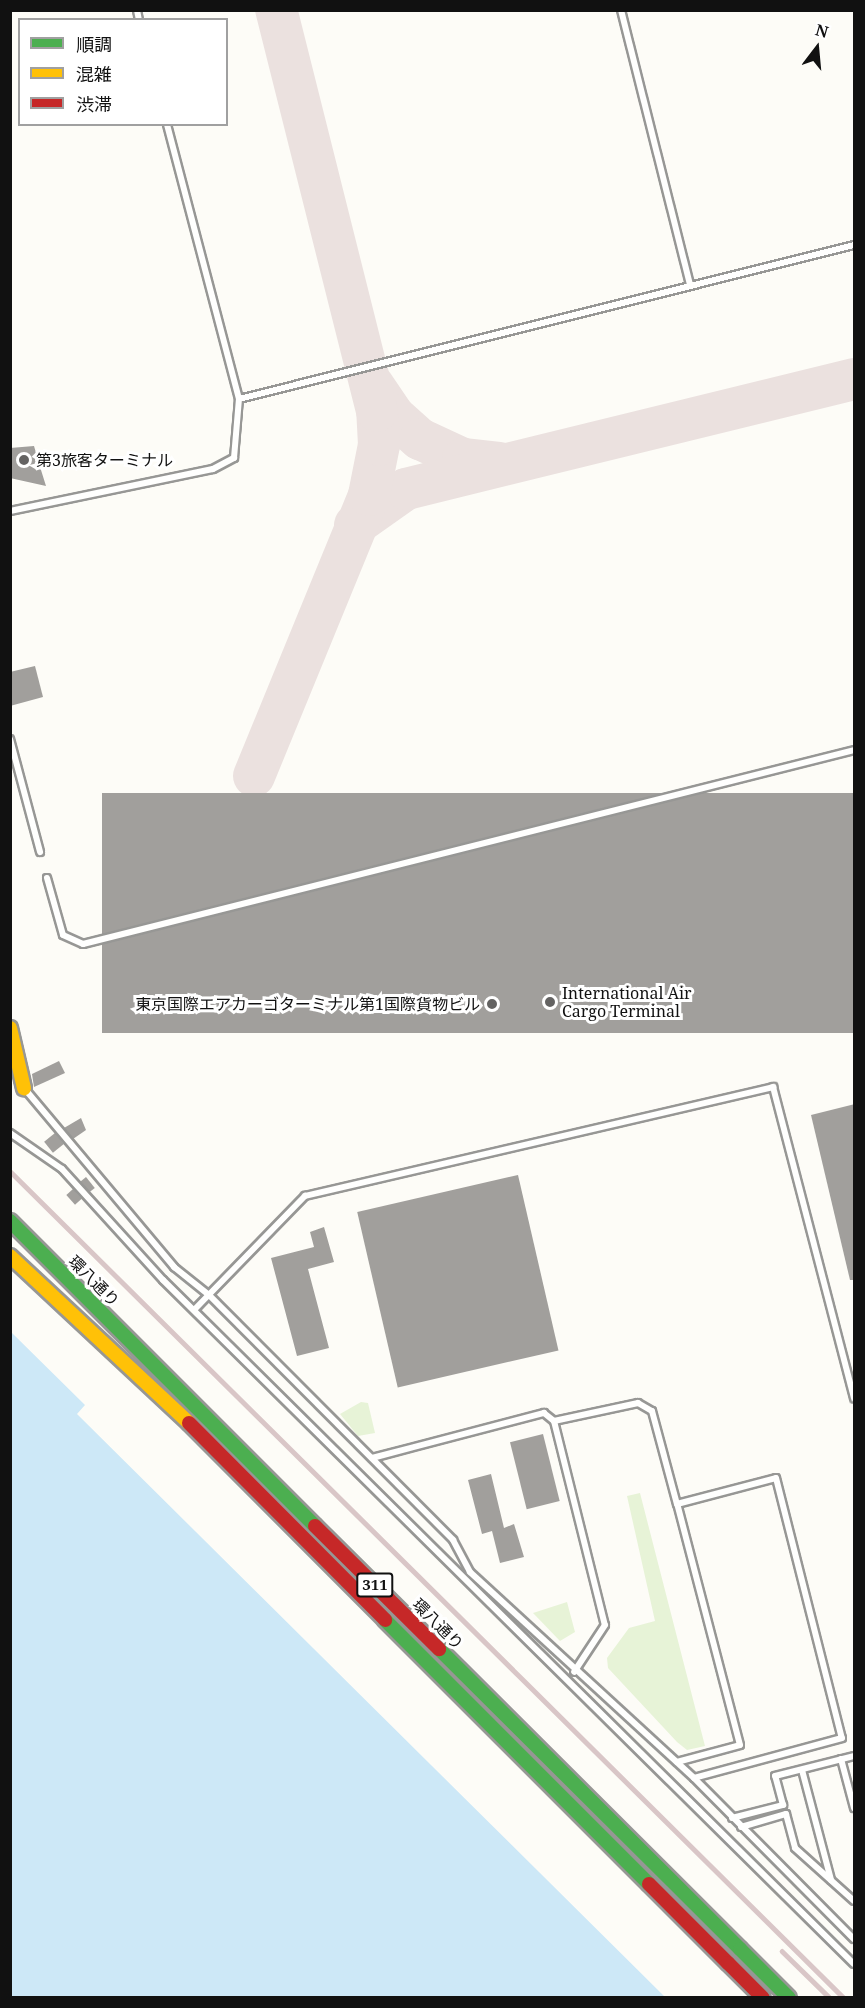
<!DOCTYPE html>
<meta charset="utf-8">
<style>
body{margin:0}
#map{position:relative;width:865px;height:2008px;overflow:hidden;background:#fdfcf7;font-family:"Noto Serif","Noto Sans JP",serif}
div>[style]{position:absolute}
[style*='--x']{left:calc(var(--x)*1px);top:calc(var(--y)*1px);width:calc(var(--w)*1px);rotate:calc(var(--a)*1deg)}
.green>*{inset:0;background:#e7f3d7}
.water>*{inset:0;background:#cde8f7}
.taxiway>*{height:42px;margin:-21px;padding:0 21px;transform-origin:21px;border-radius:21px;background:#ebe1df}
.building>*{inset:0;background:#a19f9c;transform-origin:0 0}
.roads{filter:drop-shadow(2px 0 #979795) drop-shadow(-2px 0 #979795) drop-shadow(0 2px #979795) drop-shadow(0 -2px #979795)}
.lane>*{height:6px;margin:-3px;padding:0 3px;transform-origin:3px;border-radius:3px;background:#fffffe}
.fast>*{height:14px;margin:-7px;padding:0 7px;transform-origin:7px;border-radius:7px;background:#4caf50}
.slow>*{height:14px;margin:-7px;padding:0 7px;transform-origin:7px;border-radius:7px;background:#ffc107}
.jam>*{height:14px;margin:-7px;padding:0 7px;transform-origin:7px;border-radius:7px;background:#c62828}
.rail>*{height:4.5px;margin:-2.25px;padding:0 2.25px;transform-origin:2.25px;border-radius:2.25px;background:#d9c6c7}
.dots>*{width:16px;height:16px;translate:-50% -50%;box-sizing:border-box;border:3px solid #fff;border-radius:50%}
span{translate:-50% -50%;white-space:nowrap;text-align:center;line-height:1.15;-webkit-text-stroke:6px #fff;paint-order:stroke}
.shield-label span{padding:2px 4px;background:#fff;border:2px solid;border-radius:4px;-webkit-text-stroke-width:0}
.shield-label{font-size:15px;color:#111;font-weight:700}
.poi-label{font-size:16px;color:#111}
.left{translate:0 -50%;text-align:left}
.right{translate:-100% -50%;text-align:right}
.street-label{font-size:16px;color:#111}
.frame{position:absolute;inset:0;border:12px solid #111;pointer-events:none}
.legend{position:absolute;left:18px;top:18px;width:210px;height:108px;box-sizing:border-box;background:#fff;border:2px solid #a0a0a0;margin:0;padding:8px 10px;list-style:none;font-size:18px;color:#111}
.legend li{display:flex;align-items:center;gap:12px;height:30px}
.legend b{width:30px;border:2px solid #a0a0a0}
.north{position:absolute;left:787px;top:18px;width:60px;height:60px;-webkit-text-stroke:4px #fff;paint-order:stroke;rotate:16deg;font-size:16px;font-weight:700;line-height:24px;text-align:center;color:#111}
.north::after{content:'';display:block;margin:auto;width:21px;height:27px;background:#111;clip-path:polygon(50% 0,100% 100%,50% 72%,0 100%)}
</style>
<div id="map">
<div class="green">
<div style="clip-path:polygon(361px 1402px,368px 1403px,375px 1433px,358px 1436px,340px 1414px)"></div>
<div style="clip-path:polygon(640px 1493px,705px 1746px,687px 1750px,677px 1742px,608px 1668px,607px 1658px,629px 1628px,655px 1621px,627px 1496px)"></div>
<div style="clip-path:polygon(567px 1602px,575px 1632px,560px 1641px,533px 1613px)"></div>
</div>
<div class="water">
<div style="clip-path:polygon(11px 1332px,85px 1405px,77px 1414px,665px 1997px,11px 1997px)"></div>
</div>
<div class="taxiway">
<div style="--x:373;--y:385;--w:36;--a:56"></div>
<div style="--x:393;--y:415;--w:36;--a:42"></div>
<div style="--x:420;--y:439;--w:47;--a:24.9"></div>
<div style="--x:463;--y:459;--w:36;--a:6"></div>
<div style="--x:355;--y:525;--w:62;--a:-35.2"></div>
<div style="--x:406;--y:489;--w:461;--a:-13.8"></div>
<div style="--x:254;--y:776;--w:304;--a:-67.7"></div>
<div style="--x:369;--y:495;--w:51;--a:-78.7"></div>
<div style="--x:379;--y:445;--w:34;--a:-93"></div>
<div style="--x:377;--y:411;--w:414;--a:-104.1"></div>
</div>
<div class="building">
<div style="clip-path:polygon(34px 446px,41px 470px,46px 486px,10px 478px,10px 448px)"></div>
<div style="clip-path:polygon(35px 666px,43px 697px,10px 706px,10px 672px)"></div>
<div style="left:855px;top:793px;width:240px;height:753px;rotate:90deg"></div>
<div style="clip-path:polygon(59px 1061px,65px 1073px,34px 1087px,32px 1074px)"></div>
<div style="clip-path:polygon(855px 1104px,855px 1280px,850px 1280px,811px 1115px)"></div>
<div style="clip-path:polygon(81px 1118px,86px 1130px,73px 1139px,64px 1128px)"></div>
<div style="left:55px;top:1133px;width:14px;height:14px;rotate:51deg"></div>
<div style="left:518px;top:1175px;width:180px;height:165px;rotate:77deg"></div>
<div style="left:86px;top:1177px;width:14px;height:7px;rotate:51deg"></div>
<div style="left:73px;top:1189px;width:13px;height:9px;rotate:48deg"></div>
<div style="clip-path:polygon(324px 1227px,334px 1262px,308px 1269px,329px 1348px,297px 1356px,271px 1258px,314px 1247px,310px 1232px)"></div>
<div style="left:543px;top:1434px;width:69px;height:34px;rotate:76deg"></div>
<div style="clip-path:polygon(491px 1474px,504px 1528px,514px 1524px,524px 1557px,500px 1563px,492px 1531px,482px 1534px,468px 1480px)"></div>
</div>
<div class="roads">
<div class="lane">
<div style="--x:137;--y:10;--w:10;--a:79"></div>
<div style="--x:621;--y:10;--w:284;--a:75.9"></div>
<div style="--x:239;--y:399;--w:634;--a:-14.06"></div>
<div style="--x:10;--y:511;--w:207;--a:-11.7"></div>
<div style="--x:213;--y:469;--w:24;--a:-28"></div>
<div style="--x:234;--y:458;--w:59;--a:-85.2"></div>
<div style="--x:239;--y:399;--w:284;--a:-104.7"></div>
<div style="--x:10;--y:739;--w:117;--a:75.1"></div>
<div style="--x:47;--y:878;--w:59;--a:74.3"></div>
<div style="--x:63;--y:935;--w:22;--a:24"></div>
<div style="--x:83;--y:944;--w:795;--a:-14.12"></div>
<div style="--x:24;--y:1088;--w:234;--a:50"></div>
<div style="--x:174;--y:1267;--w:45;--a:38.7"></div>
<div style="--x:209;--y:1295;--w:346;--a:45.1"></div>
<div style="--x:453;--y:1540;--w:36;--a:62"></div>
<div style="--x:470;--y:1572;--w:304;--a:42.6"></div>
<div style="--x:694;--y:1778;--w:227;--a:45.2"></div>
<div style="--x:10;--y:1133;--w:63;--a:34.7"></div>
<div style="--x:62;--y:1169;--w:150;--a:47.7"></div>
<div style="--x:163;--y:1280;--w:972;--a:44.71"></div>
<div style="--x:195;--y:1309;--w:158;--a:-45.8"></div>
<div style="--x:305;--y:1196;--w:481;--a:-13.1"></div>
<div style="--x:773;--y:1087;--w:322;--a:75.4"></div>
<div style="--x:554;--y:1421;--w:86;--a:-12.1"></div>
<div style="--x:638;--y:1403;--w:16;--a:30"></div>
<div style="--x:652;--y:1411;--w:96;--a:75"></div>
<div style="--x:372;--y:1458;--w:178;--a:-14.7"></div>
<div style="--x:544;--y:1413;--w:13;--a:39"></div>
<div style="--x:554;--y:1421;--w:210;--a:76"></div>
<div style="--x:605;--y:1625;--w:56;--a:123.4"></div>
<div style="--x:841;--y:1759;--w:51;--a:75.1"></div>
<div style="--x:677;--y:1762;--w:65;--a:-15.1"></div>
<div style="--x:740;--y:1745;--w:249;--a:-104.6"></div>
<div style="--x:677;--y:1504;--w:102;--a:-14.7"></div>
<div style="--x:776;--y:1478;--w:268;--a:75.8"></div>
<div style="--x:842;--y:1738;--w:153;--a:164.9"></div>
<div style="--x:802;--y:1770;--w:114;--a:75.2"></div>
<div style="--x:732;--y:1818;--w:53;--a:-14.3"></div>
<div style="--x:783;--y:1805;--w:30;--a:-105"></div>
<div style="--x:775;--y:1776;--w:81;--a:-14.2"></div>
<div style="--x:741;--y:1827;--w:47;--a:-16.1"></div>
<div style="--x:786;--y:1814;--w:35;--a:75"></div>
<div style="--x:795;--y:1848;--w:79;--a:41.9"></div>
</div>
<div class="fast">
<div style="--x:10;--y:1221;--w:431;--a:45"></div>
<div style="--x:385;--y:1620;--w:373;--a:45"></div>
<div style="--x:439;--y:1649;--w:425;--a:44.9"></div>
<div style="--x:740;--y:1949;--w:69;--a:45"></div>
</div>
<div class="slow">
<div style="--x:10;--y:1028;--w:62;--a:76.9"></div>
<div style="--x:10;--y:1256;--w:245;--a:43"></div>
</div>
<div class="jam">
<div style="--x:189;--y:1423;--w:278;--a:45.1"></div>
<div style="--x:315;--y:1526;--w:175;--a:44.8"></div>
<div style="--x:649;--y:1884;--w:112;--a:45"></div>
<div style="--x:728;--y:1963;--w:49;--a:45"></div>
</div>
</div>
<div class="rail">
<div style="--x:10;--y:1171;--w:1175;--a:44.76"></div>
<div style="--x:782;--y:1951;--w:67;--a:44.4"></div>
</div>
<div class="dots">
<div style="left:24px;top:460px;background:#646362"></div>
<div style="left:550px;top:1002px;background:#646362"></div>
<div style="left:492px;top:1004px;background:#646362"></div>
</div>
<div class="shield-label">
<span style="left:375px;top:1585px">311</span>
</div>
<div class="poi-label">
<span class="left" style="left:36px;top:460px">第3旅客ターミナル</span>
<span class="left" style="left:562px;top:1002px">International Air<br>Cargo Terminal</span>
<span class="right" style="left:480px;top:1004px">東京国際エアカーゴターミナル第1国際貨物ビル</span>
</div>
<div class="street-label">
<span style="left:94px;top:1281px;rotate:45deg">環八通り</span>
<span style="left:438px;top:1624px;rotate:45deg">環八通り</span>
</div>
<div class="frame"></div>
<ul class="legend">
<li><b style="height:8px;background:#4caf50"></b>順調</li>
<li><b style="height:8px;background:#ffc107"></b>混雑</li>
<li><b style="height:8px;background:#c62828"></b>渋滞</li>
</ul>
<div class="north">N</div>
</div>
